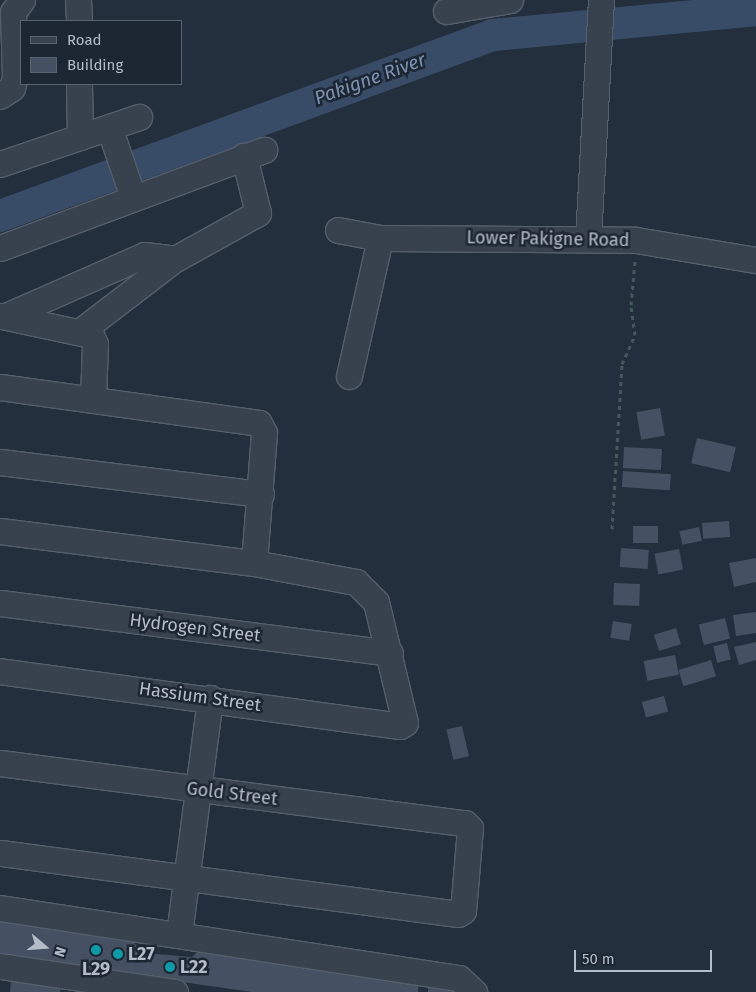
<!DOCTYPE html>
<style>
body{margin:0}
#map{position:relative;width:756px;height:992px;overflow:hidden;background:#242f3e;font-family:"Fira Sans",sans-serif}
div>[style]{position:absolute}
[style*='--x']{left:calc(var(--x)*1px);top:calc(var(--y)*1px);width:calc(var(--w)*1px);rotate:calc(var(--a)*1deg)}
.river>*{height:32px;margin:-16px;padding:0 16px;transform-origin:16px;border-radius:16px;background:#394c67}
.building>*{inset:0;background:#455162;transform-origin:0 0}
.path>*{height:3px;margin-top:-1.5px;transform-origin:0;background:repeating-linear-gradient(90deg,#44595c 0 4px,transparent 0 8px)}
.roads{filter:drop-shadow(1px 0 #565f6c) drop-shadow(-1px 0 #565f6c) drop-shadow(0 1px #565f6c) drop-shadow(0 -1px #565f6c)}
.minor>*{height:25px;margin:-12.5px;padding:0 12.5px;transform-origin:12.5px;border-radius:12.5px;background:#38414e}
.dots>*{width:14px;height:14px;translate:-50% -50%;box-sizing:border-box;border:2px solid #1d2633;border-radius:50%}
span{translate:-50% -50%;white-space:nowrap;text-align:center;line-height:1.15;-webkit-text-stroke:5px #1d2633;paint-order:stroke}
.street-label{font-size:18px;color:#b4bcc9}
.poi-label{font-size:18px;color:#b4bcc9;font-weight:700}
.left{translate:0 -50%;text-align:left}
.water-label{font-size:19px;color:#7c92b1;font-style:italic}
.legend{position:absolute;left:20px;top:20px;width:162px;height:65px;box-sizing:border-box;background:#1d2633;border:1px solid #59626f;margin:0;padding:6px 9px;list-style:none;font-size:15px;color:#b4bcc9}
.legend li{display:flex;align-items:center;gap:10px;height:25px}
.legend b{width:25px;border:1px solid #59626f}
.north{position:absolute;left:20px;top:922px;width:50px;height:50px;-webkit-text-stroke:4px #1d2633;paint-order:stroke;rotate:108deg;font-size:14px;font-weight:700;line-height:20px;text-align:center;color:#b4bcc9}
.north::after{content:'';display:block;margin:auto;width:18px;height:22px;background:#b4bcc9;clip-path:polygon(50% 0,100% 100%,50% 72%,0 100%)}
.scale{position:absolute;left:574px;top:950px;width:138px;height:22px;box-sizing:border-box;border:2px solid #b4bcc9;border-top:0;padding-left:6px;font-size:15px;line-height:18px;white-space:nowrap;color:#b4bcc9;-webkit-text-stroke:4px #1d2633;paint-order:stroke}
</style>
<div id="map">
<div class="river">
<div style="--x:0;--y:216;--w:525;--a:-20.16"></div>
<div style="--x:493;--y:35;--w:264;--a:-5.4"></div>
</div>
<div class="building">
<div style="left:660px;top:408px;width:28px;height:24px;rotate:80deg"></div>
<div style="left:697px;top:438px;width:40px;height:26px;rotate:13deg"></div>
<div style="left:624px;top:447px;width:38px;height:21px;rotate:3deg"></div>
<div style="left:623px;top:471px;width:48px;height:16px;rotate:4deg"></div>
<div style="left:729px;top:521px;width:16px;height:27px;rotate:86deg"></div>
<div style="left:658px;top:526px;width:17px;height:25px;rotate:90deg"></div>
<div style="left:699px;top:527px;width:14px;height:20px;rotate:78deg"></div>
<div style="left:621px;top:548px;width:28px;height:19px;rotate:4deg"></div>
<div style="left:679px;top:549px;width:21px;height:25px;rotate:79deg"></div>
<div style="clip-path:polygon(756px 558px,756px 582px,734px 587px,729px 563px)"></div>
<div style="left:614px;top:583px;width:26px;height:22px;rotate:2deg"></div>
<div style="clip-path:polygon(756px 612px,756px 633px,736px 636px,733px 615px)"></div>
<div style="left:725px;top:618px;width:21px;height:27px;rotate:76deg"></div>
<div style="left:613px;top:621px;width:19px;height:17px;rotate:9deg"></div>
<div style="left:676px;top:628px;width:17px;height:23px;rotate:73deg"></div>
<div style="clip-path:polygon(756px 642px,756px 660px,739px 665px,734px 647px)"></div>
<div style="left:727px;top:643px;width:17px;height:14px;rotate:77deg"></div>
<div style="left:675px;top:655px;width:20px;height:32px;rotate:79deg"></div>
<div style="left:711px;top:660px;width:17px;height:34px;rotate:73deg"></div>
<div style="left:664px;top:696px;width:16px;height:23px;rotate:75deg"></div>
<div style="left:462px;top:726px;width:31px;height:16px;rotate:77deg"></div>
<div style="clip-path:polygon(0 916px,131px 940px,144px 953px,192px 957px,202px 947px,419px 979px,418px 992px,252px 992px,0 956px)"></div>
<div style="clip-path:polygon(17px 977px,61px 986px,60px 992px,10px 992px,11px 981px)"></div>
<div style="clip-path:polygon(428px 980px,467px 992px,428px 992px)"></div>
</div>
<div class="path">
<div style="--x:612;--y:529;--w:165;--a:-86.5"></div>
<div style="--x:622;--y:364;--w:32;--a:-66"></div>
<div style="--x:635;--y:335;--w:30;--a:-98"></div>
<div style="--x:631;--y:305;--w:44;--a:-84.8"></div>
</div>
<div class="roads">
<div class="minor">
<div style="--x:78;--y:0;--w:21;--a:87"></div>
<div style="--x:446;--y:11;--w:65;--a:-9.8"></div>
<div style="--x:79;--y:84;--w:53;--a:88.9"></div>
<div style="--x:0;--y:96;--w:14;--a:-34"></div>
<div style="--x:12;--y:88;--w:11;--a:-75"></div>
<div style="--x:15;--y:77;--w:65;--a:-91.8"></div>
<div style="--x:13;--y:12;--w:15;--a:-53"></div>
<div style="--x:109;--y:127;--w:74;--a:71.1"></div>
<div style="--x:0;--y:164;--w:147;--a:-18.7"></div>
<div style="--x:338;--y:230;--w:43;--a:10.8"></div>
<div style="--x:380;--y:238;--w:256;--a:0.4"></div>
<div style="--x:636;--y:240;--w:122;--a:9.5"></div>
<div style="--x:588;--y:239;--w:239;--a:-86.9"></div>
<div style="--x:0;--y:248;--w:282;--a:-20.4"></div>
<div style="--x:2;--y:316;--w:91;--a:12.1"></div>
<div style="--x:91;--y:335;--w:10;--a:66"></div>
<div style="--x:95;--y:344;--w:54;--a:92.1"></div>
<div style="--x:6;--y:316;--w:151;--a:-23.8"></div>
<div style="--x:144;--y:255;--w:31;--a:7"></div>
<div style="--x:82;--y:330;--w:117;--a:-37.4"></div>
<div style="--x:175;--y:259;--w:95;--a:-29"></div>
<div style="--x:258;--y:213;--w:59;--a:-103.8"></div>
<div style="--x:349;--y:376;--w:141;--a:-77.3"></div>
<div style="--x:0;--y:387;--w:261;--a:7.9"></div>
<div style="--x:259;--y:423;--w:11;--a:63"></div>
<div style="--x:264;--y:433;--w:130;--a:94.4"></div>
<div style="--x:0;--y:462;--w:263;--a:7"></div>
<div style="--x:0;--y:531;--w:256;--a:7.2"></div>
<div style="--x:254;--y:563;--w:104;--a:10.6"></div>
<div style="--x:356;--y:582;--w:28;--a:45"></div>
<div style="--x:376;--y:602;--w:124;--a:76.5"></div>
<div style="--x:405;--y:723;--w:6;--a:149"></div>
<div style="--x:400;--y:726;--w:404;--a:-172.2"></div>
<div style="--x:0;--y:603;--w:393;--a:7.3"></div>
<div style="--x:0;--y:763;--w:469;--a:7.4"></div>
<div style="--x:465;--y:823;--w:7;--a:45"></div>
<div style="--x:470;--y:828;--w:83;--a:94.8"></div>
<div style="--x:463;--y:911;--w:6;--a:149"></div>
<div style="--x:458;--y:914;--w:462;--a:-172.4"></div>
<div style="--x:0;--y:908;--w:464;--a:8.7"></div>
<div style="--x:459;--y:978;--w:21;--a:43"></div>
<div style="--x:179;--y:934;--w:238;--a:-82.5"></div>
<div style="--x:0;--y:966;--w:177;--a:8.5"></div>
</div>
</div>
<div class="dots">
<div style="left:96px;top:950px;background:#0f9aa8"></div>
<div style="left:118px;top:954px;background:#0f9aa8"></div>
<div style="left:170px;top:967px;background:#0f9aa8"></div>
</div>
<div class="street-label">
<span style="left:548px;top:239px;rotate:1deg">Lower Pakigne Road</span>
<span style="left:195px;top:628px;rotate:7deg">Hydrogen Street</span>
<span style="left:200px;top:697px;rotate:8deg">Hassium Street</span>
<span style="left:232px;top:794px;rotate:7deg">Gold Street</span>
</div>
<div class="poi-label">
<span class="left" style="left:128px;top:954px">L27</span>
<span class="left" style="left:180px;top:967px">L22</span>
<span style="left:96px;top:969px">L29</span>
</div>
<div class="water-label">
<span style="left:370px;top:79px;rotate:-20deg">Pakigne River</span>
</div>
<ul class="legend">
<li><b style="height:6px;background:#38414e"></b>Road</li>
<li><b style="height:14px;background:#455162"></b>Building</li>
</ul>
<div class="north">N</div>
<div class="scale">50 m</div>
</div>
